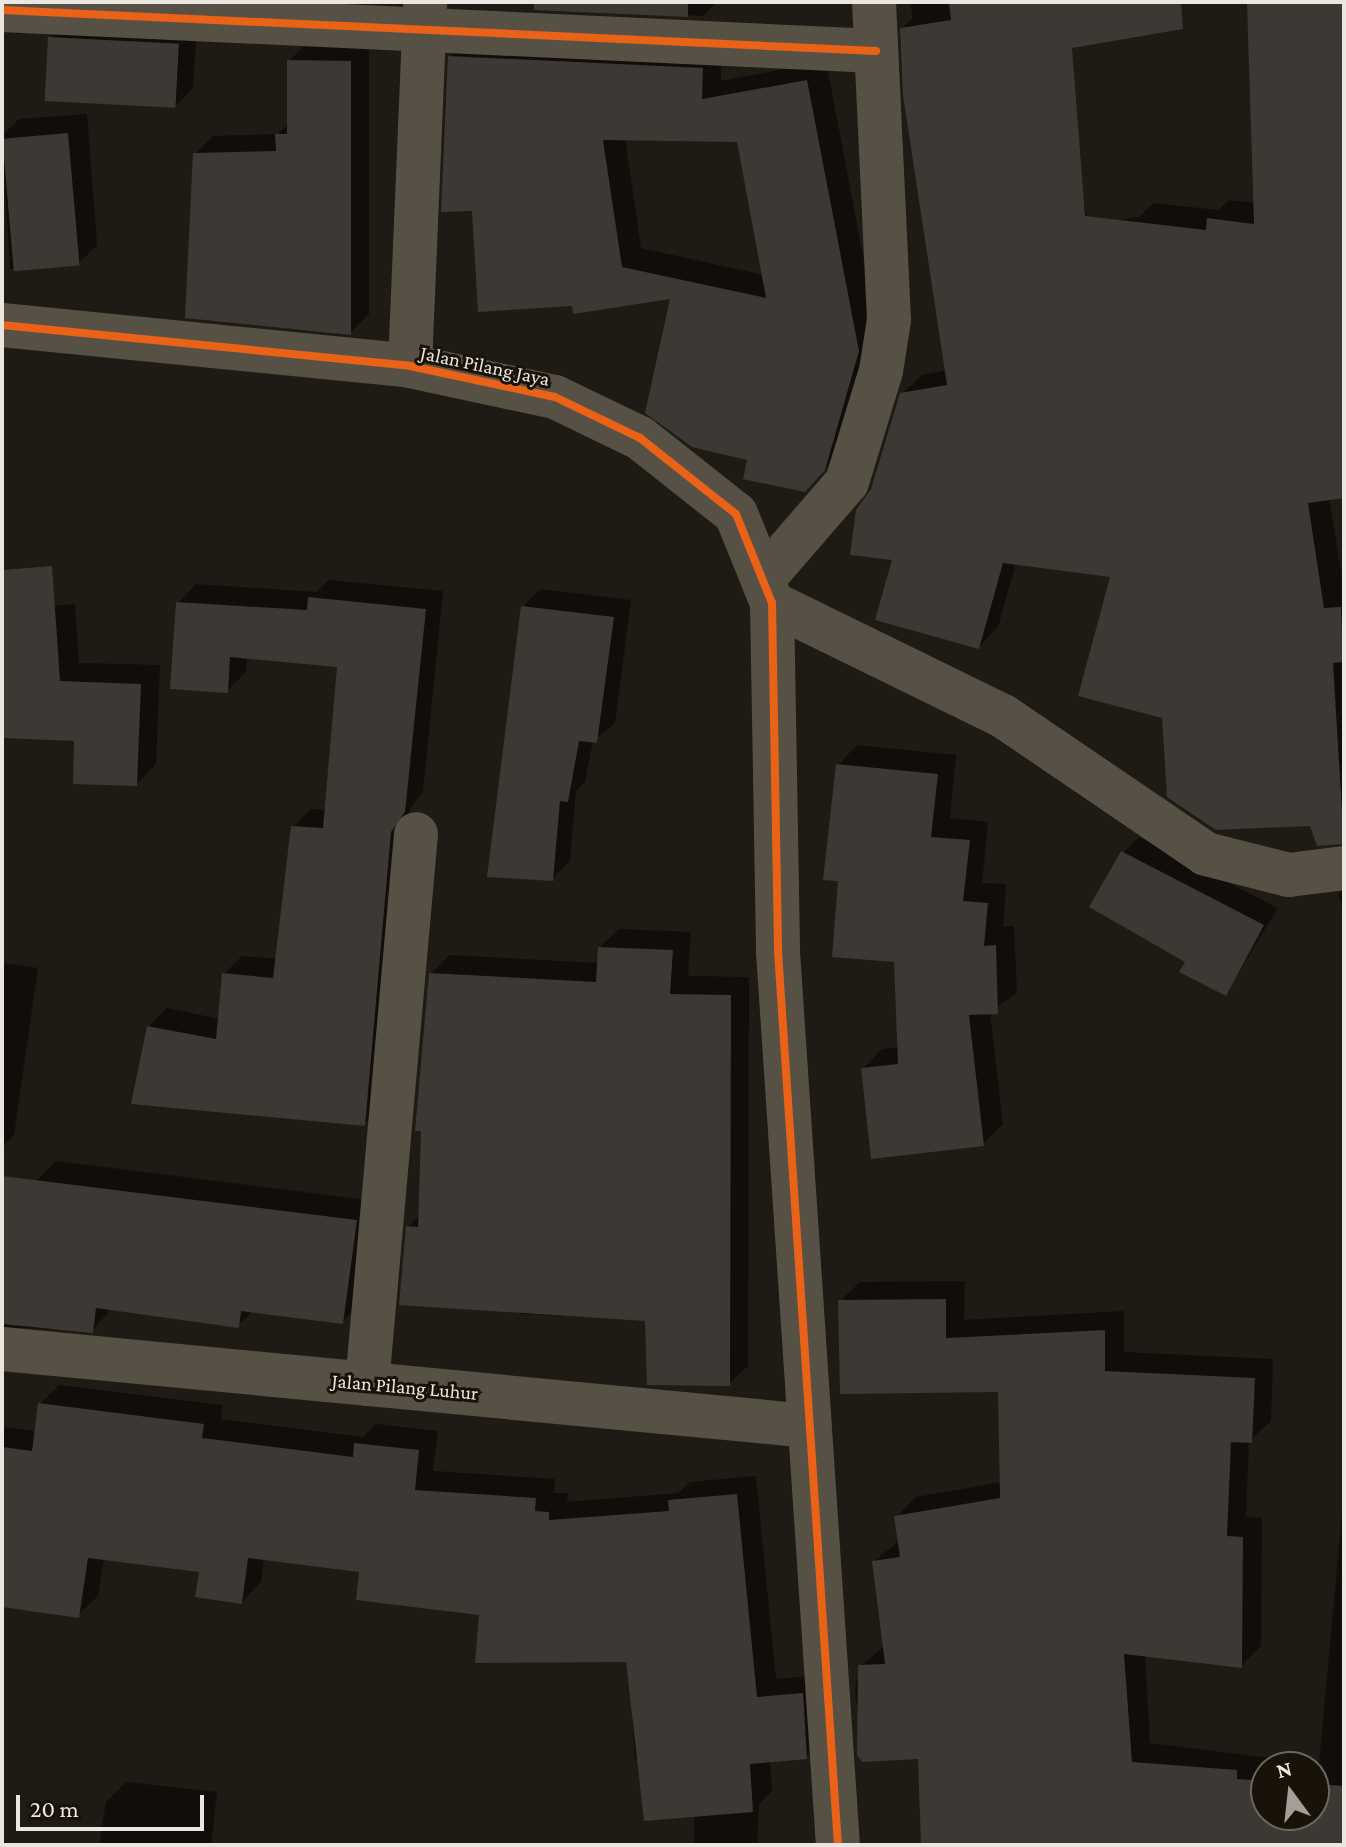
<!DOCTYPE html>
<style>
body{margin:0}
#map{position:relative;width:1346px;height:1847px;overflow:hidden;background:#1e1a14;font-family:"Crimson Pro",serif}
div>[style]{position:absolute}
[style*='--x']{left:calc(var(--x)*1px);top:calc(var(--y)*1px);width:calc(var(--w)*1px);rotate:calc(var(--a)*1deg)}
.shadow>*{inset:0;background:#0007}
.building>*{inset:0;background:#3c3834;transform-origin:0 0}
.minor>*{height:44px;margin:-22px;padding:0 22px;transform-origin:22px;border-radius:22px;background:#575044}
.cycleway>*{height:8px;margin:-4px;padding:0 4px;transform-origin:4px;border-radius:4px;background:#ea6118}
span{translate:-50% -50%;white-space:nowrap;text-align:center;line-height:1.15;-webkit-text-stroke:6px #181208;paint-order:stroke}
.street-label{font-size:20px;color:#ebe6df}
.frame{position:absolute;inset:0;border:4px solid #ebe6df;pointer-events:none}
.north{position:absolute;left:1250px;top:1751px;width:80px;height:80px;box-sizing:border-box;background:#181208;border:2px solid #6c675e;border-radius:50%;rotate:345deg;font-size:22px;font-weight:700;line-height:32px;text-align:center;color:#ebe6df}
.north::after{content:'';display:block;margin:auto;width:28px;height:36px;background:#a39f98;clip-path:polygon(50% 0,100% 100%,50% 72%,0 100%)}
.scale{position:absolute;left:16px;top:1795px;width:188px;height:36px;box-sizing:border-box;border:4px solid #ebe6df;border-top:0;padding-left:10px;font-size:24px;line-height:28px;white-space:nowrap;color:#ebe6df;-webkit-text-stroke:6px #181208;paint-order:stroke}
</style>
<div id="map">
<div class="shadow">
<div style="clip-path:polygon(536px 2px,717px 2px,703px 16px,536px 8px)"></div>
<div style="clip-path:polygon(910px 2px,1047px 2px,1088px 224px,1139px 217px,1153px 203px,1218px 210px,1229px 200px,1255px 203px,1249px 2px,1344px 2px,1344px 496px,1329px 498px,1344px 589px,1344px 842px,1164px 716px,1112px 576px,1016px 563px,998px 627px,979px 647px,894px 559px,873px 490px,902px 394px,922px 375px,947px 370px,902px 28px,913px 18px)"></div>
<div style="clip-path:polygon(70px 19px,197px 25px,193px 88px,174px 108px,50px 38px)"></div>
<div style="clip-path:polygon(evenodd,469px 37px,721px 49px,721px 81px,826px 61px,877px 330px,844px 448px,824px 470px,750px 458px,673px 297px,574px 304px,474px 208px,450px 57px,469px 37px,625px 138px,739px 140px,764px 275px,641px 248px,625px 138px)"></div>
<div style="clip-path:polygon(307px 43px,369px 44px,369px 314px,350px 333px,195px 154px,213px 136px,278px 134px,289px 124px,289px 61px)"></div>
<div style="clip-path:polygon(87px 114px,97px 245px,78px 264px,10px 269px,2px 136px,19px 119px)"></div>
<div style="clip-path:polygon(329px 580px,443px 591px,423px 791px,409px 811px,383px 1106px,364px 1124px,149px 1026px,167px 1008px,220px 1019px,224px 974px,242px 956px,277px 959px,293px 827px,311px 809px,326px 810px,339px 665px,247px 656px,246px 672px,227px 691px,178px 603px,196px 584px,316px 592px)"></div>
<div style="clip-path:polygon(541px 589px,631px 600px,615px 723px,593px 741px,585px 782px,576px 791px,570px 861px,552px 879px,522px 607px)"></div>
<div style="clip-path:polygon(75px 604px,79px 663px,160px 665px,156px 764px,137px 784px,76px 739px,2px 736px,2px 610px)"></div>
<div style="clip-path:polygon(857px 745px,956px 755px,950px 818px,988px 822px,982px 883px,1006px 884px,1003px 927px,1014px 926px,1017px 993px,990px 1012px,1003px 1124px,983px 1144px,863px 1069px,882px 1049px,899px 1047px,896px 960px,840px 880px,838px 765px)"></div>
<div style="clip-path:polygon(1139px 837px,1278px 908px,1226px 993px,1188px 961px,1123px 853px)"></div>
<div style="clip-path:polygon(1344px 889px,1344px 910px,1338px 895px)"></div>
<div style="clip-path:polygon(619px 929px,691px 932px,688px 976px,749px 977px,748px 1366px,729px 1384px,647px 1319px,520px 1314px,520px 1306px,408px 1227px,420px 1215px,431px 974px,449px 955px,599px 963px,600px 947px)"></div>
<div style="clip-path:polygon(2px 963px,38px 968px,14px 1135px,2px 1147px)"></div>
<div style="clip-path:polygon(56px 1161px,375px 1201px,361px 1303px,342px 1322px,253px 1311px,238px 1326px,112px 1308px,92px 1331px,2px 1327px,2px 1252px,36px 1181px)"></div>
<div style="clip-path:polygon(evenodd,965px 1281px,964px 1320px,1124px 1311px,1124px 1352px,1273px 1359px,1271px 1421px,1249px 1441px,1246px 1517px,1262px 1518px,1261px 1646px,1241px 1666px,1145px 1655px,1150px 1743px,1319px 1764px,1344px 1491px,1344px 1845px,921px 1845px,920px 1757px,864px 1760px,855px 1690px,860px 1666px,885px 1646px,874px 1561px,899px 1541px,896px 1517px,916px 1497px,1002px 1482px,1000px 1390px,840px 1301px,860px 1282px,965px 1281px,1266px 1767px,1314px 1767px,1314px 1815px,1266px 1815px,1266px 1767px)"></div>
<div style="clip-path:polygon(59px 1385px,222px 1405px,221px 1419px,363px 1437px,376px 1424px,438px 1431px,433px 1471px,555px 1479px,554px 1493px,568px 1493px,567px 1502px,678px 1493px,690px 1482px,756px 1476px,776px 1679px,822px 1675px,826px 1737px,806px 1757px,770px 1760px,772px 1791px,759px 1804px,757px 1845px,694px 1845px,695px 1763px,635px 1759px,628px 1660px,361px 1570px,264px 1558px,261px 1582px,242px 1602px,201px 1570px,104px 1558px,98px 1596px,78px 1615px,2px 1605px,2px 1427px,36px 1431px,40px 1404px)"></div>
<div style="clip-path:polygon(126px 1782px,217px 1792px,211px 1845px,99px 1845px,106px 1802px)"></div>
</div>
<div class="building">
<div style="clip-path:polygon(534px 2px,688px 2px,688px 17px,534px 10px)"></div>
<div style="clip-path:polygon(949px 2px,1181px 2px,1183px 29px,1072px 48px,1085px 216px,1206px 230px,1207px 218px,1254px 224px,1247px 2px,1344px 2px,1344px 498px,1308px 503px,1324px 608px,1341px 607px,1343px 662px,1333px 663px,1344px 844px,1317px 846px,1310px 826px,1216px 830px,1167px 797px,1162px 718px,1078px 696px,1110px 577px,1003px 563px,979px 649px,875px 620px,892px 560px,850px 555px,856px 510px,871px 489px,900px 393px,947px 385px,903px 95px,900px 28px,951px 20px)"></div>
<div style="left:48px;top:37px;width:131px;height:64px;rotate:3deg"></div>
<div style="clip-path:polygon(evenodd,448px 56px,703px 68px,702px 99px,807px 80px,859px 351px,825px 470px,805px 492px,743px 479px,747px 460px,692px 447px,645px 413px,670px 299px,573px 314px,572px 306px,478px 312px,472px 211px,441px 212px,448px 56px,603px 140px,737px 142px,766px 298px,622px 267px,603px 140px)"></div>
<div style="clip-path:polygon(287px 60px,351px 61px,351px 335px,185px 318px,193px 153px,276px 151px,275px 134px,287px 134px)"></div>
<div style="left:68px;top:133px;width:133px;height:66px;rotate:85deg"></div>
<div style="clip-path:polygon(52px 566px,60px 681px,141px 684px,137px 786px,73px 784px,74px 741px,2px 738px,2px 570px)"></div>
<div style="clip-path:polygon(308px 597px,426px 609px,405px 812px,391px 832px,365px 1126px,131px 1104px,147px 1026px,216px 1039px,222px 973px,273px 978px,291px 826px,323px 828px,337px 667px,230px 657px,228px 693px,170px 689px,176px 602px,307px 610px)"></div>
<div style="clip-path:polygon(521px 606px,614px 617px,597px 743px,579px 741px,568px 802px,560px 801px,553px 881px,487px 877px)"></div>
<div style="clip-path:polygon(836px 764px,938px 774px,931px 837px,970px 840px,963px 901px,988px 903px,984px 946px,996px 945px,998px 1014px,969px 1015px,984px 1146px,871px 1159px,861px 1068px,898px 1064px,894px 962px,832px 957px,838px 881px,823px 880px)"></div>
<div style="clip-path:polygon(1121px 851px,1264px 925px,1226px 996px,1179px 972px,1185px 962px,1089px 907px)"></div>
<div style="clip-path:polygon(598px 947px,673px 950px,670px 994px,731px 995px,730px 1386px,647px 1385px,645px 1321px,399px 1305px,406px 1226px,418px 1227px,421px 1131px,415px 1131px,429px 973px,596px 982px)"></div>
<div style="clip-path:polygon(2px 1176px,357px 1220px,343px 1324px,241px 1311px,239px 1328px,96px 1308px,93px 1333px,2px 1324px)"></div>
<div style="clip-path:polygon(946px 1299px,946px 1338px,1105px 1330px,1105px 1371px,1255px 1378px,1252px 1443px,1231px 1442px,1227px 1536px,1243px 1537px,1242px 1668px,1124px 1654px,1132px 1762px,1237px 1770px,1237px 1779px,1266px 1781px,1266px 1815px,1314px 1815px,1314px 1784px,1344px 1786px,1344px 1845px,921px 1845px,918px 1759px,862px 1762px,857px 1755px,858px 1665px,885px 1664px,872px 1561px,900px 1557px,894px 1516px,1000px 1498px,998px 1392px,840px 1394px,838px 1300px)"></div>
<div style="clip-path:polygon(38px 1403px,204px 1424px,202px 1438px,353px 1457px,354px 1443px,419px 1450px,415px 1490px,536px 1498px,535px 1511px,549px 1512px,549px 1520px,669px 1511px,668px 1500px,737px 1494px,757px 1697px,803px 1693px,807px 1759px,750px 1764px,753px 1812px,644px 1821px,626px 1662px,475px 1663px,479px 1615px,356px 1600px,359px 1572px,248px 1558px,242px 1604px,195px 1597px,199px 1572px,88px 1558px,79px 1618px,2px 1607px,2px 1447px,32px 1451px)"></div>
</div>
<div class="minor">
<div style="--x:2;--y:10;--w:875;--a:2.69"></div>
<div style="--x:2;--y:325;--w:410;--a:5.7"></div>
<div style="--x:410;--y:366;--w:148;--a:12.1"></div>
<div style="--x:555;--y:397;--w:94;--a:25.8"></div>
<div style="--x:640;--y:438;--w:122;--a:38.4"></div>
<div style="--x:736;--y:514;--w:96;--a:68"></div>
<div style="--x:772;--y:603;--w:349;--a:89"></div>
<div style="--x:778;--y:952;--w:895;--a:86.16"></div>
<div style="--x:410;--y:366;--w:364;--a:-87.6"></div>
<div style="--x:763;--y:579;--w:128;--a:-49.1"></div>
<div style="--x:847;--y:482;--w:116;--a:-73"></div>
<div style="--x:881;--y:371;--w:52;--a:-81.1"></div>
<div style="--x:889;--y:320;--w:318;--a:-92.7"></div>
<div style="--x:772;--y:603;--w:257;--a:26.1"></div>
<div style="--x:1003;--y:716;--w:245;--a:34.2"></div>
<div style="--x:1206;--y:854;--w:86;--a:14.2"></div>
<div style="--x:1289;--y:875;--w:55;--a:-7.3"></div>
<div style="--x:2;--y:1349;--w:811;--a:5.45"></div>
<div style="--x:367;--y:1384;--w:552;--a:-84.91"></div>
</div>
<div class="cycleway">
<div style="--x:2;--y:10;--w:875;--a:2.69"></div>
<div style="--x:2;--y:325;--w:410;--a:5.7"></div>
<div style="--x:410;--y:366;--w:148;--a:12.1"></div>
<div style="--x:555;--y:397;--w:94;--a:25.8"></div>
<div style="--x:640;--y:438;--w:122;--a:38.4"></div>
<div style="--x:736;--y:514;--w:96;--a:68"></div>
<div style="--x:772;--y:603;--w:349;--a:89"></div>
<div style="--x:778;--y:952;--w:895;--a:86.16"></div>
</div>
<div class="street-label">
<span style="left:485px;top:366px;rotate:12deg">Jalan Pilang Jaya</span>
<span style="left:405px;top:1387px;rotate:5deg">Jalan Pilang Luhur</span>
</div>
<div class="frame"></div>
<div class="north">N</div>
<div class="scale">20 m</div>
</div>
